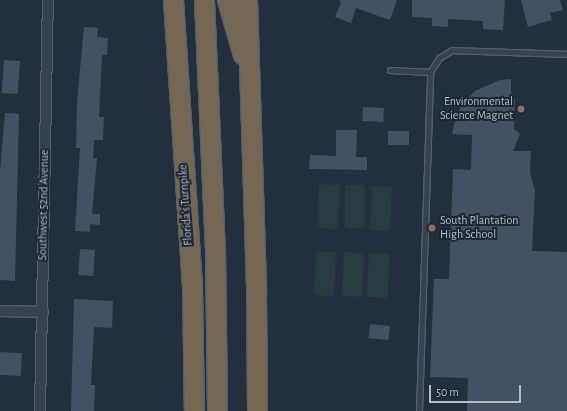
<!DOCTYPE html>
<style>
body{margin:0}
#map{position:relative;width:567px;height:411px;overflow:hidden;background:#242f3e;font-family:"Alegreya Sans",sans-serif}
div>[style]{position:absolute}
[style*='--x']{left:calc(var(--x)*1px);top:calc(var(--y)*1px);width:calc(var(--w)*1px);rotate:calc(var(--a)*1deg)}
.green>*{inset:0;background:#263c3f;transform-origin:0 0}
.building>*{inset:0;background:#455162;transform-origin:0 0}
.roads{filter:drop-shadow(1px 0 #565f6c) drop-shadow(-1px 0 #565f6c) drop-shadow(0 1px #565f6c) drop-shadow(0 -1px #565f6c)}
.lane>*{height:5px;margin:-2.5px;padding:0 2.5px;transform-origin:2.5px;border-radius:2.5px;background:#38414e}
.street>*{height:10px;margin:-5px;padding:0 5px;transform-origin:5px;border-radius:5px;background:#38414e}
.highway>*{height:19px;margin:-9.5px;padding:0 9.5px;transform-origin:9.5px;border-radius:9.5px;background:#746855}
.dots>*{width:11px;height:11px;translate:-50% -50%;box-sizing:border-box;border:2px solid #1d2633;border-radius:50%}
span{translate:-50% -50%;white-space:nowrap;text-align:center;line-height:1.15;-webkit-text-stroke:4px #1d2633;paint-order:stroke}
.poi-label{font-size:12px;color:#b4bcc9}
.right{translate:-100% -50%;text-align:right}
.left{translate:0 -50%;text-align:left}
.street-label{font-size:12px;color:#b4bcc9}
.scale{position:absolute;left:429px;top:385px;width:92px;height:18px;box-sizing:border-box;border:2px solid #b4bcc9;border-top:0;padding-left:5px;font-size:12px;line-height:14px;white-space:nowrap;color:#b4bcc9;-webkit-text-stroke:3px #1d2633;paint-order:stroke}
</style>
<div id="map">
<div class="green">
<div style="left:319px;top:184px;width:21px;height:44px;rotate:3deg"></div>
<div style="left:345px;top:185px;width:20px;height:43px"></div>
<div style="left:372px;top:186px;width:20px;height:44px;rotate:3deg"></div>
<div style="left:316px;top:251px;width:20px;height:44px;rotate:3deg"></div>
<div style="left:344px;top:252px;width:20px;height:44px;rotate:3deg"></div>
<div style="left:369px;top:253px;width:21px;height:44px;rotate:3deg"></div>
</div>
<div class="building">
<div style="clip-path:polygon(339px 0,397px 0,390px 20px,356px 8px,351px 23px,335px 17px,341px 2px)"></div>
<div style="clip-path:polygon(412px 0,505px 0,503px 30px,483px 29px,483px 21px,448px 19px,448px 27px,432px 26px,432px 18px,412px 17px)"></div>
<div style="clip-path:polygon(521px 0,560px 0,563px 10px,550px 13px,552px 20px,528px 27px)"></div>
<div style="clip-path:polygon(84px 27px,98px 28px,97px 37px,108px 38px,107px 55px,102px 55px,99px 117px,104px 117px,103px 140px,94px 140px,93px 158px,97px 158px,92px 214px,100px 214px,100px 225px,90px 224px,90px 232px,75px 231px,80px 148px,76px 148px,77px 102px)"></div>
<div style="left:4px;top:60px;width:16px;height:33px;rotate:4deg"></div>
<div style="clip-path:polygon(511px 79px,511px 99px,515px 99px,514px 129px,520px 134px,513px 151px,531px 151px,530px 172px,535px 191px,532px 251px,567px 252px,567px 411px,467px 411px,468px 378px,430px 377px,434px 279px,449px 279px,453px 169px,471px 170px,472px 135px,452px 134px,454px 124px,461px 105px,475px 91px,500px 80px)"></div>
<div style="left:363px;top:107px;width:21px;height:14px;rotate:3deg"></div>
<div style="clip-path:polygon(5px 113px,19px 114px,15px 281px,0 280px,0 172px)"></div>
<div style="clip-path:polygon(336px 130px,357px 130px,356px 157px,367px 157px,367px 170px,309px 169px,310px 155px,336px 156px)"></div>
<div style="left:388px;top:131px;width:21px;height:14px"></div>
<div style="left:80px;top:249px;width:15px;height:26px;rotate:4deg"></div>
<div style="clip-path:polygon(74px 299px,113px 301px,112px 328px,94px 327px,91px 385px,95px 385px,94px 411px,71px 411px)"></div>
<div style="left:370px;top:324px;width:20px;height:14px;rotate:6deg"></div>
<div style="left:0;top:352px;width:22px;height:23px;rotate:3deg"></div>
</div>
<div class="roads">
<div class="lane">
<div style="--x:390;--y:70;--w:40;--a:2.9"></div>
<div style="--x:419;--y:411;--w:339;--a:-88.1"></div>
<div style="--x:430;--y:72;--w:17;--a:-57"></div>
<div style="--x:439;--y:58;--w:15;--a:-32"></div>
<div style="--x:452;--y:50;--w:115;--a:2"></div>
</div>
<div class="street">
<div style="--x:0;--y:311;--w:43;--a:1.3"></div>
<div style="--x:40;--y:411;--w:411;--a:-88.9"></div>
</div>
<div class="highway">
<div style="--x:173;--y:0;--w:289;--a:86.2"></div>
<div style="--x:192;--y:288;--w:123;--a:89.1"></div>
<div style="--x:204;--y:0;--w:247;--a:87.5"></div>
<div style="--x:215;--y:247;--w:164;--a:89.3"></div>
<div style="--x:227;--y:0;--w:57;--a:73.8"></div>
<div style="--x:247;--y:0;--w:294;--a:88.2"></div>
<div style="--x:256;--y:294;--w:117;--a:89.5"></div>
</div>
</div>
<div class="dots">
<div style="left:521px;top:109px;background:#8d6e63"></div>
<div style="left:432px;top:228px;background:#8d6e63"></div>
</div>
<div class="poi-label">
<span class="right" style="left:513px;top:109px">Environmental<br>Science Magnet</span>
<span class="left" style="left:440px;top:228px">South Plantation<br>High School</span>
</div>
<div class="street-label">
<span style="left:44px;top:205px;rotate:-89deg">Southwest 52nd Avenue</span>
<span style="left:186px;top:205px;rotate:-94deg">Florida's Turnpike</span>
</div>
<div class="scale">50 m</div>
</div>
